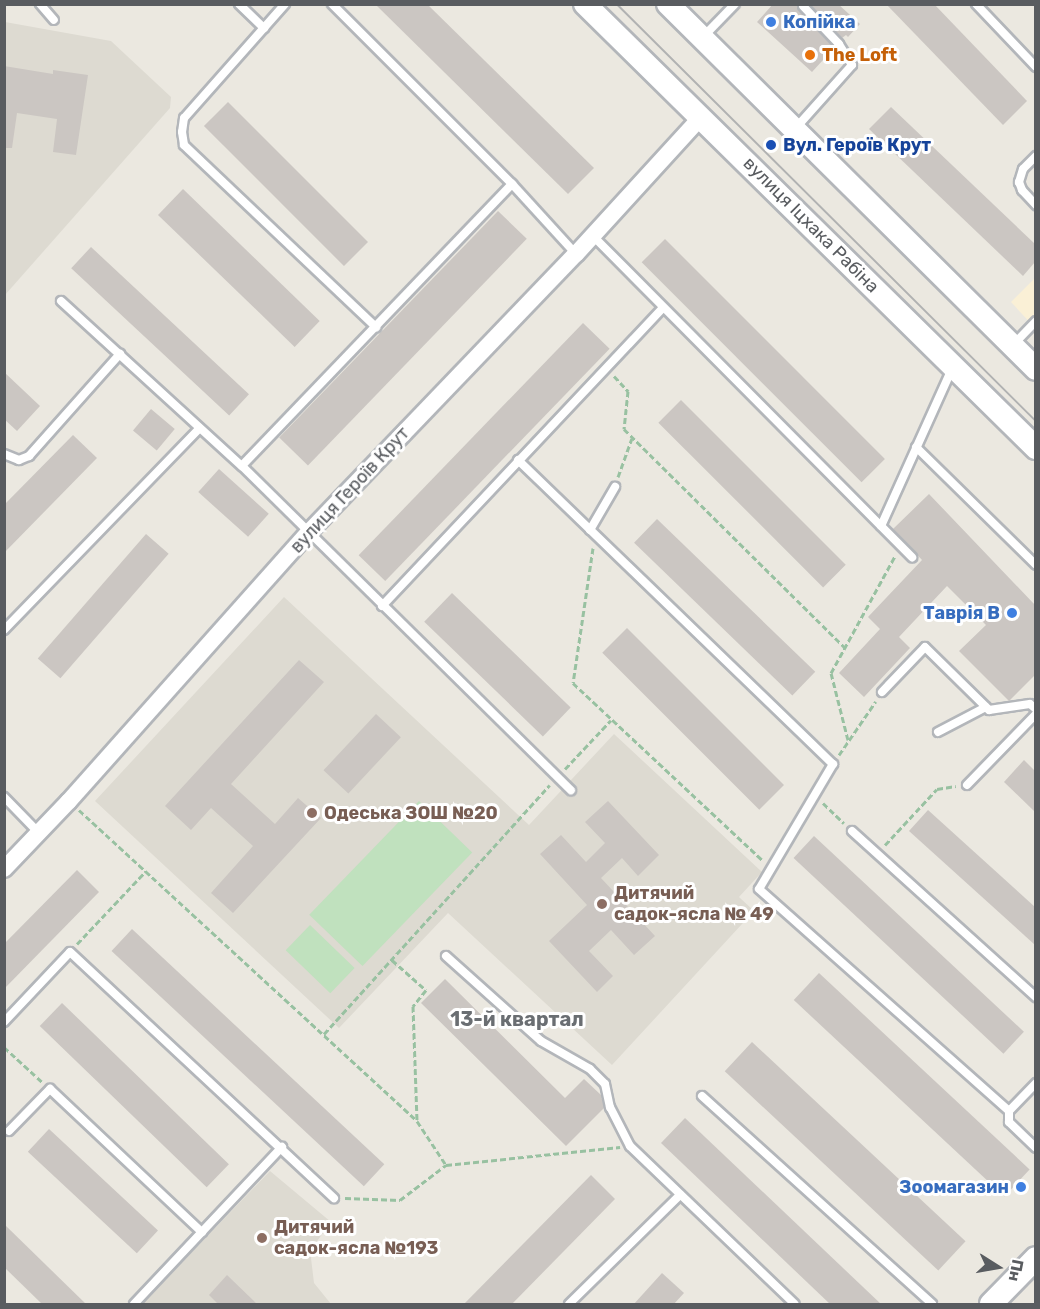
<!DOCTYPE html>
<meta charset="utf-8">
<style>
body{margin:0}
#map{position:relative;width:1040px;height:1309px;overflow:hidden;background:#ebe8e0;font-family:Rubik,sans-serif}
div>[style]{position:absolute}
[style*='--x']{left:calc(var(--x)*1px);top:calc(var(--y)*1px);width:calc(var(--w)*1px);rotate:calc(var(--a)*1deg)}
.commercial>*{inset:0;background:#faf0d6}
.education>*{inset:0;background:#dddad1}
.green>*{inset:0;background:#c0e1be;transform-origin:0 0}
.building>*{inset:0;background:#cbc6c2;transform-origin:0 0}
.path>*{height:3px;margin-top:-1.5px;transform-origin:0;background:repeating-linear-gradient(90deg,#98c1a1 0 6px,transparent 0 9px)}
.roads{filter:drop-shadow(2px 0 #b3b6ba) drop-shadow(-2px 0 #b3b6ba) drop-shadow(0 2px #b3b6ba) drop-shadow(0 -2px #b3b6ba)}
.lane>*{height:8px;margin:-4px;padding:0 4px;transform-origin:4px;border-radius:4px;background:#fff}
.street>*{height:16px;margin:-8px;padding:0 8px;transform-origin:8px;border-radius:8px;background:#fff}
.secondary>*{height:22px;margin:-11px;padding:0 11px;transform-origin:11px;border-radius:11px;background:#fff}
.tram>*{height:1.5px;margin:-0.75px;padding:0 0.75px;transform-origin:0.75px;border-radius:0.75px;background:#b1b2b2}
.dots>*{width:16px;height:16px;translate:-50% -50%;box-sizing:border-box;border:3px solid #fff;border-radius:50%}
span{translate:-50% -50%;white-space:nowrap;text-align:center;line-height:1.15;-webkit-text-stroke:6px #fff;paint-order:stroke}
.shop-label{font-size:18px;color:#366cbe;font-weight:700}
.left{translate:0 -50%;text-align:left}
.right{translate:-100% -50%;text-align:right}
.food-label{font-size:18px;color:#c56008;font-weight:700}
.transit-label{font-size:18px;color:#164399;font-weight:700}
.street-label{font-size:18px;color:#595c60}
.education-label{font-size:18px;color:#785e54;font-weight:700}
.neighbourhood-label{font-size:20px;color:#6a6e72;font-weight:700}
.frame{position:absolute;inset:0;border:6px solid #595c60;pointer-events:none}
.north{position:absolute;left:968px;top:1237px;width:60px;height:60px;-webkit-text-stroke:4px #fff;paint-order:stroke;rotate:101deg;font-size:16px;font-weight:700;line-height:24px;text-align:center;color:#595c60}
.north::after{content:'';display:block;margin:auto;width:21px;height:27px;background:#595c60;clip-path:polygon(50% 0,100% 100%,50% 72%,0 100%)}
</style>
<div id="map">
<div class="commercial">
<div style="clip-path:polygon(1035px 278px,1035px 328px,1011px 302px)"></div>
</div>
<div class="education">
<div style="clip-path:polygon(5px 22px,111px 41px,171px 97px,170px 108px,5px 295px)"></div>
<div style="clip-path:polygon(284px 597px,529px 825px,614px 734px,762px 872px,739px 897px,754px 911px,612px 1065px,448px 913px,339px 1028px,95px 801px)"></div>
<div style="clip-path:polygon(270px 1171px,331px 1222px,315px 1244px,311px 1258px,314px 1283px,331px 1304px,142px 1304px)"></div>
</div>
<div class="green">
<div style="left:419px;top:801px;width:74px;height:158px;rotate:44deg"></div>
<div style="left:310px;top:925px;width:62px;height:35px;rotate:44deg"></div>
</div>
<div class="building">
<div style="clip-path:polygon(375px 4px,427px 4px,594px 168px,568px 194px)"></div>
<div style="clip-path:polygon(773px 4px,797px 4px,798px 10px,834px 48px,812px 72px,757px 22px)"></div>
<div style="clip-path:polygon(810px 4px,838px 4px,860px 24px,848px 37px,846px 35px,842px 38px)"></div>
<div style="clip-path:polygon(886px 4px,934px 4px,1027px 101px,1003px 125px)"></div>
<div style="clip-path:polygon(4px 66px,53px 74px,53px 70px,88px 75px,76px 155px,53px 152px,57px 119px,17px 113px,12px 148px,4px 148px)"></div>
<div style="left:228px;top:102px;width:198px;height:34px;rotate:45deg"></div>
<div style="clip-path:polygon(891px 107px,1035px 244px,1035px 262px,1023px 276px,869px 129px)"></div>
<div style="left:183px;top:189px;width:190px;height:36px;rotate:44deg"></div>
<div style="left:498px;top:211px;width:40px;height:315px;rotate:44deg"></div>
<div style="left:665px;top:239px;width:311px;height:33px;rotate:45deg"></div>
<div style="left:91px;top:247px;width:216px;height:29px;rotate:43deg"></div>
<div style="left:583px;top:323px;width:37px;height:323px;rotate:44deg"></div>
<div style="clip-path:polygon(4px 372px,40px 406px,17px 431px,4px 419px)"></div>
<div style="left:681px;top:400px;width:233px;height:32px;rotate:45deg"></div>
<div style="left:151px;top:409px;width:31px;height:28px;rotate:40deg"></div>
<div style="clip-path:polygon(73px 435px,97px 458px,4px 553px,4px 505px)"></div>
<div style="left:219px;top:469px;width:67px;height:31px;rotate:42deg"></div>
<div style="clip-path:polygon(929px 494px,1035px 605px,1035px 675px,1009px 701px,959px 651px,986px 625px,947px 586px,899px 637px,910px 648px,864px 697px,839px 673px,880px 629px,868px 617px,922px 560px,893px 529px)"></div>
<div style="left:657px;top:519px;width:220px;height:33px;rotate:44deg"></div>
<div style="left:146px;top:534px;width:30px;height:165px;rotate:41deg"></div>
<div style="left:452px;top:593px;width:165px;height:40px;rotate:44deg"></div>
<div style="left:627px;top:628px;width:222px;height:35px;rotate:45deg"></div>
<div style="clip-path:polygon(299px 660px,324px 682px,231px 784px,275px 824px,298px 798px,321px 818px,233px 913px,211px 893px,253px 846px,211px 808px,191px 830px,165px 806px)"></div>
<div style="left:376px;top:714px;width:34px;height:77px;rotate:43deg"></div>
<div style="clip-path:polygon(1024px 760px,1035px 771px,1035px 812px,1004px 782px)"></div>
<div style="clip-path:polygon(608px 801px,659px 855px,638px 876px,622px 858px,601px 878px,655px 936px,634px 955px,611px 930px,589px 951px,613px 976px,597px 992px,549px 941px,587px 905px,540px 854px,561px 835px,586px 862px,605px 843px,585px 822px)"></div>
<div style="clip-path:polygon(928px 810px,1035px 907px,1035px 945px,909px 831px)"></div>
<div style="left:814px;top:836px;width:287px;height:30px;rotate:43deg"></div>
<div style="clip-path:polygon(77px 870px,99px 892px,4px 989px,4px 944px)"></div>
<div style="left:132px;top:929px;width:345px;height:30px;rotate:43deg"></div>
<div style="left:819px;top:973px;width:288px;height:37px;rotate:43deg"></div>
<div style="clip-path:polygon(445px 979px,565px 1098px,584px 1079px,601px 1095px,604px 1108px,566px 1146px,421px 1003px)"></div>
<div style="left:62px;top:1003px;width:232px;height:32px;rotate:44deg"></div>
<div style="left:752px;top:1042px;width:292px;height:40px;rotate:43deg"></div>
<div style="clip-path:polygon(685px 1118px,882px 1305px,831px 1305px,661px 1143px)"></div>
<div style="left:49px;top:1129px;width:149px;height:31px;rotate:43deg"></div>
<div style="clip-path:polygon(591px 1175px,615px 1199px,511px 1305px,463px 1305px)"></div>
<div style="clip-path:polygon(4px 1224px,87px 1305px,43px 1305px,4px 1267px)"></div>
<div style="clip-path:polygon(662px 1273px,684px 1293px,673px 1305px,633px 1305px)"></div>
<div style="clip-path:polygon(227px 1275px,258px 1305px,219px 1305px,209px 1295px)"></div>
</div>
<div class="path">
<div style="--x:614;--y:376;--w:21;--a:47"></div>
<div style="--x:628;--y:391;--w:38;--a:96"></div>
<div style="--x:624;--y:429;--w:311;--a:44.7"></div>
<div style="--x:618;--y:477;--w:41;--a:-70.3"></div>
<div style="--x:593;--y:548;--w:136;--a:98.4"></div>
<div style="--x:573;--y:683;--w:259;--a:43.1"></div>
<div style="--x:848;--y:740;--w:69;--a:-104.2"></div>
<div style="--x:831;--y:673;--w:133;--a:-61.3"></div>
<div style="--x:839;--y:755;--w:65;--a:-55.6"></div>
<div style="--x:565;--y:769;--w:67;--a:-46.8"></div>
<div style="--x:823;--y:803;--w:29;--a:44"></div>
<div style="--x:79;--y:810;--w:459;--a:42.6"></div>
<div style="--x:417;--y:1121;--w:53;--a:56.6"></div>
<div style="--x:885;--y:845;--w:76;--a:-47.1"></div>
<div style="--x:937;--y:789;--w:19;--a:-9"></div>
<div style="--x:77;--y:944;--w:100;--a:-46.6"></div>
<div style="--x:392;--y:960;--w:45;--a:41.4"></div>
<div style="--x:426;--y:990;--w:21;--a:129"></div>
<div style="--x:413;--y:1006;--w:115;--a:88"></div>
<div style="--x:324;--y:1034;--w:336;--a:-47.8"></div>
<div style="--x:4;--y:1047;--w:52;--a:42.6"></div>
<div style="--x:345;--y:1198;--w:55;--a:2.1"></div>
<div style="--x:400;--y:1200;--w:58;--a:-37.3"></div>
<div style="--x:446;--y:1165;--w:175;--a:-5.9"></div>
</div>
<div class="roads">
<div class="lane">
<div style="--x:40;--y:4;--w:21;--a:49"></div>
<div style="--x:239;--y:4;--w:35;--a:44"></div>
<div style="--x:285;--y:4;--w:152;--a:131.5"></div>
<div style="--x:184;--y:118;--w:14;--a:98"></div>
<div style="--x:182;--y:132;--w:13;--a:81"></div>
<div style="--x:184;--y:145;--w:265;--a:43.5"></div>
<div style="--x:332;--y:4;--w:255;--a:45"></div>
<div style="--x:512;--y:184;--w:95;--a:47.6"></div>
<div style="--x:976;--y:4;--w:87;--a:46.4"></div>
<div style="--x:702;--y:38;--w:47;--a:-45.9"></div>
<div style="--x:794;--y:130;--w:87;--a:-48.3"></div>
<div style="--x:852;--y:65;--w:25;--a:-122"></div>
<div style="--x:839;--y:44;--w:52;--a:-133.5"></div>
<div style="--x:1036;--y:156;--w:18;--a:135"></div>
<div style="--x:1023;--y:169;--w:14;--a:107"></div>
<div style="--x:1019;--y:182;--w:9;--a:69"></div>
<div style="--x:1022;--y:190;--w:21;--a:47"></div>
<div style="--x:512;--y:184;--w:390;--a:133.8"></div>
<div style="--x:242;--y:466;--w:462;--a:44.6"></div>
<div style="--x:593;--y:236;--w:453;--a:45.2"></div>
<div style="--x:61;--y:301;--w:245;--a:42.4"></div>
<div style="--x:1013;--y:345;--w:33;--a:-46"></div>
<div style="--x:916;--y:447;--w:168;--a:44.5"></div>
<div style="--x:4;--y:454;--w:16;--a:22"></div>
<div style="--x:19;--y:460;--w:11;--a:-22"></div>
<div style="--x:29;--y:456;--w:137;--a:-48.3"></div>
<div style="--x:518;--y:460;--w:438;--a:44"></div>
<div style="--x:833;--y:764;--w:145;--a:120.6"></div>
<div style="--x:759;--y:889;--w:334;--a:41.6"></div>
<div style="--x:1009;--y:1111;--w:11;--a:90"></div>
<div style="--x:1009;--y:1122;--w:37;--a:44"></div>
<div style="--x:881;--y:526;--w:172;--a:-65.7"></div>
<div style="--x:590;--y:530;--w:50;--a:-59.8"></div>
<div style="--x:382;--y:606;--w:410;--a:-46.7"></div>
<div style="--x:4;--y:630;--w:281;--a:-45.9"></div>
<div style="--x:882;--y:692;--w:62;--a:-46.3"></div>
<div style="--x:925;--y:647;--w:90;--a:44.5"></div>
<div style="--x:989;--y:710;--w:41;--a:-8.3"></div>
<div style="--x:1030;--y:704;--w:8;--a:40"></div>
<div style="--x:938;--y:732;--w:54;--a:-27.5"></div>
<div style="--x:967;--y:785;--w:99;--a:-45.8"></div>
<div style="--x:4;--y:797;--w:50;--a:45.8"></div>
<div style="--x:852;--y:831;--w:248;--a:42.1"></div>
<div style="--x:446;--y:956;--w:127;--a:41.8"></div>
<div style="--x:541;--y:1041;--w:56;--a:29.7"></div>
<div style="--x:590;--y:1069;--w:21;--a:45"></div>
<div style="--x:605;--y:1084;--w:24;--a:78"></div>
<div style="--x:610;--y:1107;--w:44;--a:62.9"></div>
<div style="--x:630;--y:1146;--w:228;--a:43.8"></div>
<div style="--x:4;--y:1022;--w:96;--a:-46.7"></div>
<div style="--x:70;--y:952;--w:361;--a:43"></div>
<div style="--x:702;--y:1096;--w:310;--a:42.1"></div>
<div style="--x:1009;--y:1111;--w:39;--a:-46"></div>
<div style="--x:9;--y:1131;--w:59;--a:-45.7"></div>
<div style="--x:50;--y:1089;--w:209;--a:43.3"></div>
<div style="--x:134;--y:1304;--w:216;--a:-46.7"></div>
<div style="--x:569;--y:1304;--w:156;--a:-44.5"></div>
</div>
<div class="street">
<div style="--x:4;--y:869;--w:94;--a:-46.3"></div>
<div style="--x:69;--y:801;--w:361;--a:-48.3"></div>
<div style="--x:309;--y:532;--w:385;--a:-46.2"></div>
<div style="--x:576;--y:254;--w:185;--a:-47.6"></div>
</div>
<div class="secondary">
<div style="--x:585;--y:4;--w:633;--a:44.55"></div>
<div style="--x:668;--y:4;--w:518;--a:44.77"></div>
<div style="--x:991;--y:1304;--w:64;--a:-45.6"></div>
</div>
</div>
<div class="tram">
<div style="--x:617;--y:4;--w:591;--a:44.86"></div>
</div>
<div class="dots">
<div style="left:771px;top:22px;background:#3f7fe0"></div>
<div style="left:810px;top:55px;background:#e8710a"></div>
<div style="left:771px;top:145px;background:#1a4fb4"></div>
<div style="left:1012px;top:613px;background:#3f7fe0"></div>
<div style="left:312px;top:813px;background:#8d6e63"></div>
<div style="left:602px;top:904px;background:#8d6e63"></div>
<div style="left:1021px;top:1187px;background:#3f7fe0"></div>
<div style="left:262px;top:1238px;background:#8d6e63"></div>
</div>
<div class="shop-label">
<span class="left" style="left:783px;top:22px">Копійка</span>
<span class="right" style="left:1000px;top:613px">Таврія В</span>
<span class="right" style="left:1009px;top:1187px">Зоомагазин</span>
</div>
<div class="food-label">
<span class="left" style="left:822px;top:55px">The Loft</span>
</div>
<div class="transit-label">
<span class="left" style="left:783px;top:145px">Вул. Героїв Крут</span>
</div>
<div class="street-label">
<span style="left:811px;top:225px;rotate:45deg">вулиця Іцхака Рабіна</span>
<span style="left:350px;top:490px;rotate:-47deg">вулиця Героїв Крут</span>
</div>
<div class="education-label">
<span class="left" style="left:324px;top:813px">Одеська ЗОШ №20</span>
<span class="left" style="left:614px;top:904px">Дитячий<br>садок-ясла № 49</span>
<span class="left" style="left:274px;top:1238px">Дитячий<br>садок-ясла №193</span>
</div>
<div class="neighbourhood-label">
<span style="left:517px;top:1019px">13-й квартал</span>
</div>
<div class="frame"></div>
<div class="north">Пн</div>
</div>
